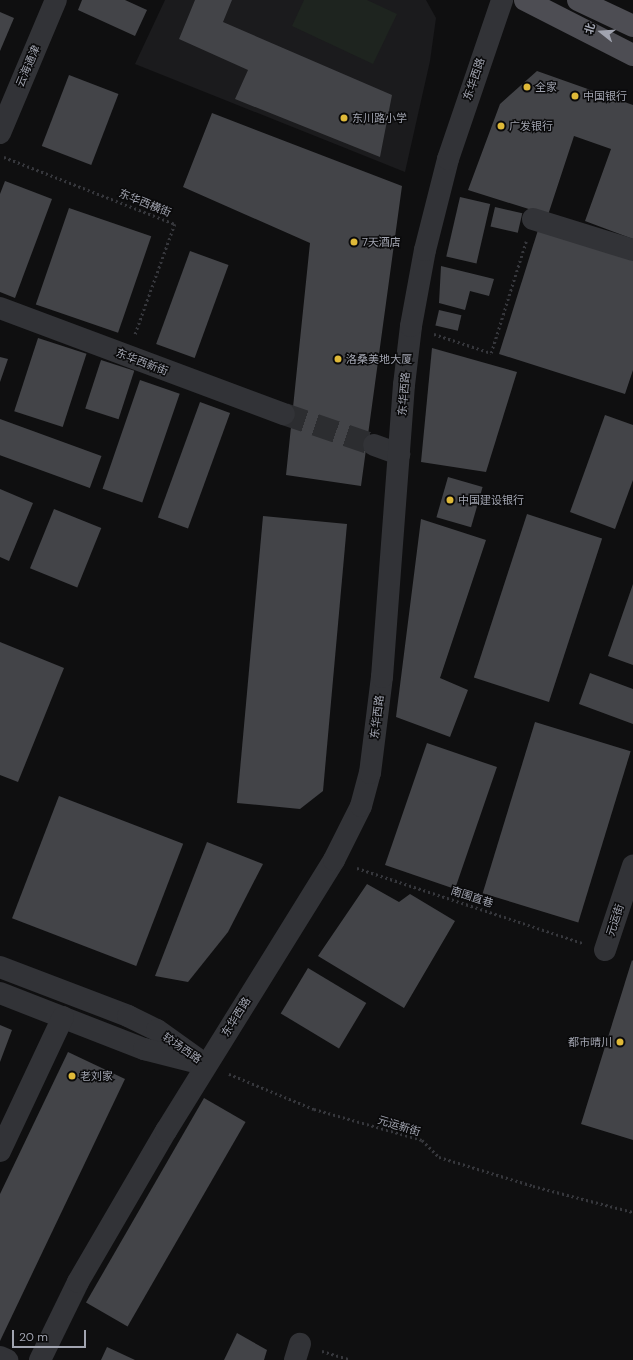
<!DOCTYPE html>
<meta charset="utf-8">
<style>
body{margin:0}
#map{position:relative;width:633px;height:1360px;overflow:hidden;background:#0f0f10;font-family:"DM Sans","Noto Sans SC",sans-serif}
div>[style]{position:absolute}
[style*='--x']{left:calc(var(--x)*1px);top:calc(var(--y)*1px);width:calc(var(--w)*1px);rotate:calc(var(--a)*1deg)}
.built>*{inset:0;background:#1b1b1d}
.green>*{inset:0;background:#1e241f}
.building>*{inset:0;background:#434448;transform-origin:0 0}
.minor-tunnel>*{height:22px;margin-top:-11px;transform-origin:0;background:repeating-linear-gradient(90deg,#2c2d30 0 22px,transparent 0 33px)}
.path>*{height:2.5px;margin-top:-1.25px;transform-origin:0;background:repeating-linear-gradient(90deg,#36373c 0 2px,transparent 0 5px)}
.minor>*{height:22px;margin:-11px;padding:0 11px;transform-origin:11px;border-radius:11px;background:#323337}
.major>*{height:22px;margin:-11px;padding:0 11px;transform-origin:11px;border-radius:11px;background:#4d4d53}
.dots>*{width:11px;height:11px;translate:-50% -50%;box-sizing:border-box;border:2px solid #0a0a0b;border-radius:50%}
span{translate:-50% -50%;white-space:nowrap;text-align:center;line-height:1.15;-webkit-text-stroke:3px #0a0a0b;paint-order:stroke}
.street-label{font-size:11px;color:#a1a4b0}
.poi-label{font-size:11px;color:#a1a4b0}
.left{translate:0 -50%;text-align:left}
.right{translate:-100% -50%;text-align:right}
.north{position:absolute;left:581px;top:12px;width:40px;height:40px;-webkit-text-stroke:3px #0a0a0b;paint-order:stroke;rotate:287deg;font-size:11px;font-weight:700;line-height:16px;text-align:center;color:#a1a4b0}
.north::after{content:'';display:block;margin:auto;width:14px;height:18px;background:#a1a4b0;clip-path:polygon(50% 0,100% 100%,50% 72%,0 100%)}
.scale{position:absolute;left:12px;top:1330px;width:74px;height:18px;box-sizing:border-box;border:2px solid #a1a4b0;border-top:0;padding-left:5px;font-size:12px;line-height:14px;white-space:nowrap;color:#a1a4b0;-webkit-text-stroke:3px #0a0a0b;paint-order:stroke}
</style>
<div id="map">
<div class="built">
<div style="clip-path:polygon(165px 0,426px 0,436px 18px,430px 61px,405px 172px,135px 64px)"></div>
</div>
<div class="green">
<div style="clip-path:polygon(304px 0,367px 0,397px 14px,373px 64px,292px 26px)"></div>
</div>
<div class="building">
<div style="clip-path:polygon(82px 0,125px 0,147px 10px,135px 36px,78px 10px)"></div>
<div style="clip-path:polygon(195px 0,232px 0,223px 22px,392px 95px,380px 157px,235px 99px,248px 70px,179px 39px)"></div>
<div style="clip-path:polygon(0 12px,14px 18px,0 51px)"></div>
<div style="clip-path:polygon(537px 71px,633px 105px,633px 239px,585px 221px,611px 149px,574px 136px,548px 215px,468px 190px,500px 104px)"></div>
<div style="left:69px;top:75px;width:53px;height:76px;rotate:21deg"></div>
<div style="clip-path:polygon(212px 113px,402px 186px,361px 486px,286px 475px,310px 243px,183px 187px)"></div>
<div style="clip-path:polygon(5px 181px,52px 199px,15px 298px,0 292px,0 194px)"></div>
<div style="left:460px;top:197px;width:31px;height:61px;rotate:13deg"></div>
<div style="left:495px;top:207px;width:28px;height:20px;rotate:13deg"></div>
<div style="left:69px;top:208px;width:87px;height:102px;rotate:19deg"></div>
<div style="clip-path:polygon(538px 230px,633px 260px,633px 370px,625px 394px,499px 354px)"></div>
<div style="left:190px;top:251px;width:41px;height:99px;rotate:20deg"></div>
<div style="clip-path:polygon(441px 266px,494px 279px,489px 296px,470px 291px,465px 310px,439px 303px)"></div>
<div style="left:439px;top:310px;width:23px;height:16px;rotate:13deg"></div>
<div style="left:38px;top:338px;width:51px;height:77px;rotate:18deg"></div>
<div style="clip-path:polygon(432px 348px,517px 372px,486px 472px,421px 462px)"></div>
<div style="clip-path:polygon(0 357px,8px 359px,0 382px)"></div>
<div style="left:101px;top:360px;width:35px;height:51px;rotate:18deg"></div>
<div style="left:140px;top:380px;width:42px;height:115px;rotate:19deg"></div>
<div style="left:200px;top:402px;width:32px;height:123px;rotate:20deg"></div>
<div style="clip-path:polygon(605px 415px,633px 425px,633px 480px,615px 529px,570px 512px)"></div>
<div style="left:0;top:419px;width:108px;height:34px;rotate:20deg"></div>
<div style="left:448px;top:477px;width:36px;height:42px;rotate:16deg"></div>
<div style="clip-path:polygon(0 489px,33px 503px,9px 561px,0 557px)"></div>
<div style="left:54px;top:509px;width:51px;height:64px;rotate:22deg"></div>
<div style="left:527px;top:514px;width:79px;height:172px;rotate:18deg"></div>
<div style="clip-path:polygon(263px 516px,347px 524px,323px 791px,300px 809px,237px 803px)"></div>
<div style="clip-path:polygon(421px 519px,486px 540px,440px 678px,468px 690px,450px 737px,396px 717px)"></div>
<div style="clip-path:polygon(633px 584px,633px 665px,608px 656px)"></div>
<div style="clip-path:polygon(0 642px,64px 668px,18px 782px,0 775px)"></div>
<div style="clip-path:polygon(590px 673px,633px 689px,633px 724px,579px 704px)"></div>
<div style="left:535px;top:722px;width:100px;height:179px;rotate:17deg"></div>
<div style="left:427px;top:743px;width:74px;height:129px;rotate:19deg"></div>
<div style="left:59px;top:796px;width:133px;height:131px;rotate:21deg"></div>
<div style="clip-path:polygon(207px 842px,263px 864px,228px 932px,188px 982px,155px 976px)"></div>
<div style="clip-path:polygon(367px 884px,399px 902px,410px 894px,455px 921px,404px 1008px,318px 956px)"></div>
<div style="clip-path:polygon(632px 960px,633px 961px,633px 1140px,581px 1124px)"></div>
<div style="left:308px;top:968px;width:68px;height:53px;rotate:31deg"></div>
<div style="clip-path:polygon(0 1025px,12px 1030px,0 1062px)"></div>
<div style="clip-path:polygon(68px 1052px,125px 1079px,0 1341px,0 1194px)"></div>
<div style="left:204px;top:1098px;width:48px;height:236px;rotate:30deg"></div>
<div style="clip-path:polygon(237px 1333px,267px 1350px,264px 1360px,224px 1360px)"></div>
<div style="clip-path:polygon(107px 1347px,135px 1360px,101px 1360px)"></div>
</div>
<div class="minor-tunnel">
<div style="--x:284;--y:414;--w:95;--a:19"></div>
</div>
<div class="path">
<div style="--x:4;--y:157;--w:184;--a:21.4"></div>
<div style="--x:175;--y:224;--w:118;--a:109.8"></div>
<div style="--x:434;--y:334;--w:60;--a:18.4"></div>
<div style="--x:491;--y:353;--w:117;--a:-72.6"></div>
<div style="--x:357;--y:868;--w:238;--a:18.4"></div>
<div style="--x:229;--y:1074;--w:92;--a:22.4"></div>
<div style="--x:314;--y:1109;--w:112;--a:16"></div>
<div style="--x:422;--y:1140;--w:24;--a:45"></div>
<div style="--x:439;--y:1157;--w:98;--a:17.1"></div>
<div style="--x:533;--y:1186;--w:103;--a:14.6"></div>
<div style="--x:322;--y:1351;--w:30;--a:17"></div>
</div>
<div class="minor">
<div style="--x:0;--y:133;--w:144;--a:-67.2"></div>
<div style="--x:533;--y:219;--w:105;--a:17.2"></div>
<div style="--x:0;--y:308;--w:303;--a:20.5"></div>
<div style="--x:374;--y:445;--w:27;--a:20"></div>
<div style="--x:605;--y:950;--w:89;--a:-71.6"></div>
<div style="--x:0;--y:967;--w:137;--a:20.9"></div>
<div style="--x:128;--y:1016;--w:32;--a:26"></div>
<div style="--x:157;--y:1030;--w:60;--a:35.5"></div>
<div style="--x:0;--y:993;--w:155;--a:21.3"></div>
<div style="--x:144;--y:1049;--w:57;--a:14.3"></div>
<div style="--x:0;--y:1151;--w:148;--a:-64.8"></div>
<div style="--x:0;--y:1357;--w:8;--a:23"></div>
<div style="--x:40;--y:1360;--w:87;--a:-64"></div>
<div style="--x:78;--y:1282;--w:175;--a:-59.8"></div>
<div style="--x:166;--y:1131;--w:319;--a:-58.2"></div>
<div style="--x:334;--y:860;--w:60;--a:-63.4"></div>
<div style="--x:361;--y:806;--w:34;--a:-75"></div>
<div style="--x:370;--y:773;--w:97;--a:-82.9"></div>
<div style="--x:382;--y:677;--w:293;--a:-85.7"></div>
<div style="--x:404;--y:385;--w:59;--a:-83.2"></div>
<div style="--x:411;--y:326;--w:77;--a:-79.6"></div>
<div style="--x:425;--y:250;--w:94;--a:-75.8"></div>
<div style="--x:448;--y:159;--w:168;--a:-71.2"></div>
<div style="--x:295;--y:1360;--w:17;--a:-73"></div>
</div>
<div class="major">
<div style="--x:525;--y:0;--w:121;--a:27"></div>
<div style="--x:578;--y:0;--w:61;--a:25.3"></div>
</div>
<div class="dots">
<div style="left:527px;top:87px;background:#dfb938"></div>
<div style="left:575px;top:96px;background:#dfb938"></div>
<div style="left:344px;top:118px;background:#dfb938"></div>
<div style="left:501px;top:126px;background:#dfb938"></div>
<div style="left:354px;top:242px;background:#dfb938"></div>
<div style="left:338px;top:359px;background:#dfb938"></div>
<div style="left:450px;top:500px;background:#dfb938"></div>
<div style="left:620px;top:1042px;background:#dfb938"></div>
<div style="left:72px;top:1076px;background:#dfb938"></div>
</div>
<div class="street-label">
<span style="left:28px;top:66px;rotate:-67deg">云海通津</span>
<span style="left:474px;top:79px;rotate:-71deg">东华西路</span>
<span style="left:145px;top:203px;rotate:22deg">东华西横街</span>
<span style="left:142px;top:362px;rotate:21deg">东华西新街</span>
<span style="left:404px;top:394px;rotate:-85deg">东华西路</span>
<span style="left:377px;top:717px;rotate:-83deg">东华西路</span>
<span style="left:472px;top:897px;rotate:18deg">南围直巷</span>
<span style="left:615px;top:920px;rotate:-72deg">元运街</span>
<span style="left:236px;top:1017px;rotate:-58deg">东华西路</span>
<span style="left:182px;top:1048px;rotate:35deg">较场西路</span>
<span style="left:399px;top:1126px;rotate:17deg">元运新街</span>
</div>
<div class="poi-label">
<span class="left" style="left:535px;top:87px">全家</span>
<span class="left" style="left:583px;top:96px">中国银行</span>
<span class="left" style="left:352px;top:118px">东川路小学</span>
<span class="left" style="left:509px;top:126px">广发银行</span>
<span class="left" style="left:362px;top:242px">7天酒店</span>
<span class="left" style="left:346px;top:359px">洛桑美地大厦</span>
<span class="left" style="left:458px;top:500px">中国建设银行</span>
<span class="right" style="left:612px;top:1042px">都市晴川</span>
<span class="left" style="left:80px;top:1076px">老刘家</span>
</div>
<div class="north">北</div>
<div class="scale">20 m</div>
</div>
